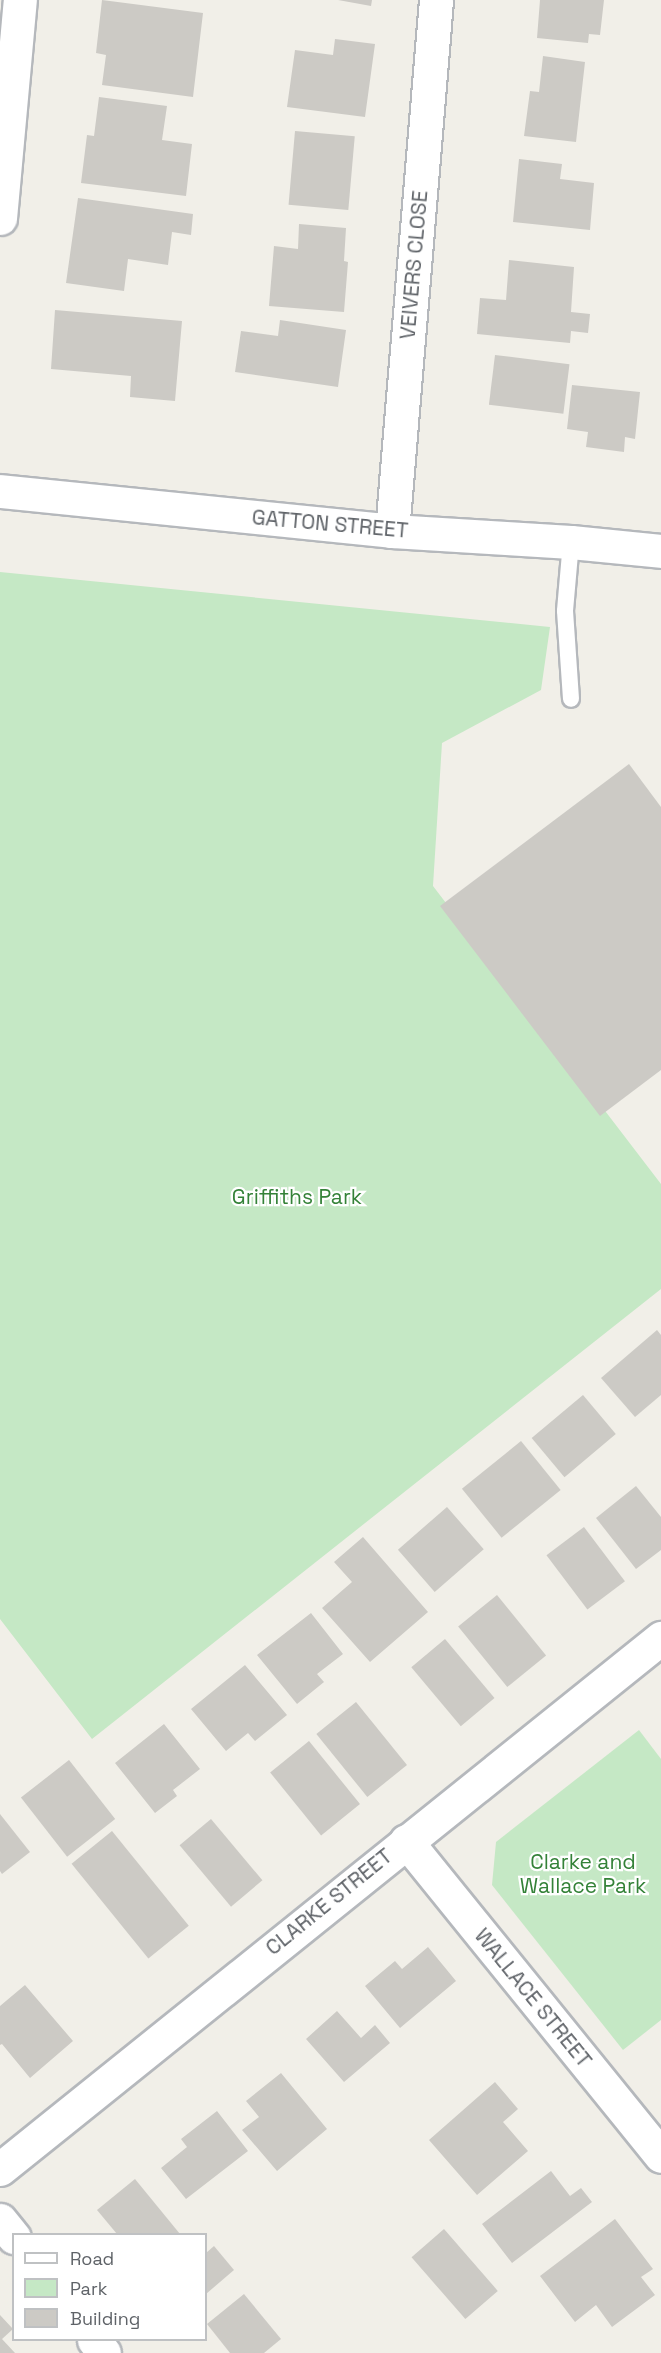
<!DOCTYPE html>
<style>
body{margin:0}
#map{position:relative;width:661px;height:2353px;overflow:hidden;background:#f1efe8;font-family:"Space Grotesk",sans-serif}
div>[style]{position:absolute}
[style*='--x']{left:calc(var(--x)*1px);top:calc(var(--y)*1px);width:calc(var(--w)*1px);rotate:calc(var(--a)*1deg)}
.green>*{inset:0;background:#c5e8c5}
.building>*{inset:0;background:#cccac5;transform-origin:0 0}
.roads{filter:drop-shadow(2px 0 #b5b8bc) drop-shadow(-2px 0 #b5b8bc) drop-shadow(0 2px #b5b8bc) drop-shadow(0 -2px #b5b8bc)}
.service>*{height:16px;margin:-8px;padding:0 8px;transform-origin:8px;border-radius:8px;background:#fff}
.minor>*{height:33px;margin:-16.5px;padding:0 16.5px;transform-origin:16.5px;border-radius:16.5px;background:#fff}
.tertiary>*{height:33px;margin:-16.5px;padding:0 16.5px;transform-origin:16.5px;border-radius:16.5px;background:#fff}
span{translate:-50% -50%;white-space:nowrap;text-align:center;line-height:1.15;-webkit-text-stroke:4.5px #fff;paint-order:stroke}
.street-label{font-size:21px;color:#5f6368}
.park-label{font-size:21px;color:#348238}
.legend{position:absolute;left:12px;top:2233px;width:195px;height:108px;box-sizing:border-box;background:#fff;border:2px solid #bfc1c3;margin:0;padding:8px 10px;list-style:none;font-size:18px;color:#5f6368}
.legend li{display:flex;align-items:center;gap:12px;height:30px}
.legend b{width:30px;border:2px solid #bfc1c3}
</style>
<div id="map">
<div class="green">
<div style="clip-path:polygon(0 572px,550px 627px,541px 690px,442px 743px,433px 886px,661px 1184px,661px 1289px,92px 1739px,0 1619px)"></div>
<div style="clip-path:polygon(639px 1730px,661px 1759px,661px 2020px,623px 2050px,492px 1885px,496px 1842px)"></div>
</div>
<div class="building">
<div style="clip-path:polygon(102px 0,203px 13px,193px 97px,102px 85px,106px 55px,96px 53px)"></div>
<div style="clip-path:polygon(338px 0,372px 0,371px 6px)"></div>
<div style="clip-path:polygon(540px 0,604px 0,600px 35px,589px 34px,588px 43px,537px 38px)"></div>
<div style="clip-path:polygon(335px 39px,375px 44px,365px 117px,287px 107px,295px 50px,333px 55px)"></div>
<div style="clip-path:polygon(543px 56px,585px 62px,576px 142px,524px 136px,530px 91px,539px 92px)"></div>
<div style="clip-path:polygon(99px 97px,167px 106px,162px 140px,192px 144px,186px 196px,81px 183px,87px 135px,94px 136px)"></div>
<div style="left:295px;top:131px;width:60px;height:74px;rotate:5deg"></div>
<div style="clip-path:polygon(519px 159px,562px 164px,560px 179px,594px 183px,590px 230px,513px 222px)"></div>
<div style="clip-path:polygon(78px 198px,193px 214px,191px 235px,172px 232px,168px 265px,128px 259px,124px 291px,66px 283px)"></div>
<div style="clip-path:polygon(299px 224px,346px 228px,344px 261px,348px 262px,344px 312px,269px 306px,274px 246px,298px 249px)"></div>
<div style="clip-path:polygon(509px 260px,574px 267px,571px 312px,590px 314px,588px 333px,571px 331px,570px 343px,477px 334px,480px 298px,506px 300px)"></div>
<div style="clip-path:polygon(55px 310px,182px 321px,175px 401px,130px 397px,131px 376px,51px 369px)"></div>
<div style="clip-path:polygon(280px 320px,346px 330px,338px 387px,235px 372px,241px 331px,278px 336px)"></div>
<div style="left:495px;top:355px;width:75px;height:50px;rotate:7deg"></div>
<div style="clip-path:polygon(572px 385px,640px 392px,635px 439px,625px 437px,624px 452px,586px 447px,588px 432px,567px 429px)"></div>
<div style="clip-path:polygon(629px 764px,661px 807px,661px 1070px,600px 1116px,440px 906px)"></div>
<div style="clip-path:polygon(657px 1330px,661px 1335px,661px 1395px,635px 1417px,601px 1378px)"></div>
<div style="left:583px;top:1395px;width:51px;height:67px;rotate:50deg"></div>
<div style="left:521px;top:1441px;width:63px;height:76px;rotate:51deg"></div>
<div style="clip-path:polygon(636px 1486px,661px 1517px,661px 1550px,636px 1569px,596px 1518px)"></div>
<div style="left:447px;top:1507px;width:56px;height:65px;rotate:49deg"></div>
<div style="left:584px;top:1527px;width:68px;height:47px;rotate:53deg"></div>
<div style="clip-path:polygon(363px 1537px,428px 1612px,370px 1662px,322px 1608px,352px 1582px,334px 1562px)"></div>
<div style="left:497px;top:1595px;width:78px;height:50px;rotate:51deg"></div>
<div style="clip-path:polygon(311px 1613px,343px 1654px,317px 1674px,324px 1682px,297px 1704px,257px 1655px)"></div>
<div style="left:445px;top:1639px;width:77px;height:44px;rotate:50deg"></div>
<div style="clip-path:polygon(245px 1665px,287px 1715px,255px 1741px,248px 1733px,226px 1751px,191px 1709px)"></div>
<div style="left:356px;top:1702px;width:81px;height:51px;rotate:51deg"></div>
<div style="clip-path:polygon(164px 1724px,200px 1769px,173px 1790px,177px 1796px,155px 1813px,115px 1763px)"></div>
<div style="left:309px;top:1741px;width:81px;height:50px;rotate:51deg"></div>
<div style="left:69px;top:1760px;width:75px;height:61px;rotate:52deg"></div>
<div style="clip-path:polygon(0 1814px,30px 1852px,2px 1874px,0 1871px)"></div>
<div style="left:211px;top:1819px;width:80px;height:41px;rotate:50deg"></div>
<div style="left:112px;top:1831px;width:122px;height:52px;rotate:51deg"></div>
<div style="clip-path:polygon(428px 1947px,456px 1981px,400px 2028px,365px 1986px,395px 1961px,402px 1969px)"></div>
<div style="clip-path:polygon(25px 1985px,73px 2041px,30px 2078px,2px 2044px,0 2045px,0 2006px)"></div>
<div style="clip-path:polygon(337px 2011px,361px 2038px,375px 2025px,390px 2043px,344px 2082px,306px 2039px)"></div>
<div style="clip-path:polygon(281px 2073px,327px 2129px,277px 2171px,242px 2130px,259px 2117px,246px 2101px)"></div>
<div style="clip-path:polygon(495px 2082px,518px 2109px,503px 2122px,528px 2151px,477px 2195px,429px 2140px)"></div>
<div style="clip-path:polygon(217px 2111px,248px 2151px,186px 2199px,161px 2168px,187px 2147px,181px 2139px)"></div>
<div style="clip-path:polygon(551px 2171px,570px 2196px,581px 2188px,592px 2202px,512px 2263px,482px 2224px)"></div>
<div style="clip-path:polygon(135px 2179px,180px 2234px,117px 2234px,97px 2210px)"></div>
<div style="clip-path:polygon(615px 2219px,653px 2269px,641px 2277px,655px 2295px,612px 2327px,596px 2305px,575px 2322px,540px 2276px)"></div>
<div style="left:444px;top:2229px;width:82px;height:43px;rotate:49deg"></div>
<div style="clip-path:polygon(214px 2246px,234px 2270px,206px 2294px,206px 2253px)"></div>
<div style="clip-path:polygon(244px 2294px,281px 2339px,264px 2353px,230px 2353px,207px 2324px)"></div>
<div style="clip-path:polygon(0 2315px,13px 2329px,2px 2339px,15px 2353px,0 2353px)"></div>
</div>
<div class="roads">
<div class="service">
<div style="--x:571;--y:542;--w:69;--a:95"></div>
<div style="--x:565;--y:611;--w:88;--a:86.1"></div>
</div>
<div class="minor">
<div style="--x:0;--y:218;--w:219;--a:-84.8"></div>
<div style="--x:392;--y:531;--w:533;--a:-85.26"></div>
<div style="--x:406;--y:1841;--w:405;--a:51"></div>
<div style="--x:0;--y:2169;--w:848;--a:-38.78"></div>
<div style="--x:0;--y:2220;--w:22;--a:51"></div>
<div style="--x:94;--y:2340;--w:16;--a:52"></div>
</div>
<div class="tertiary">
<div style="--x:0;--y:491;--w:394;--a:5.8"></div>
<div style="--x:392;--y:531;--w:179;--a:3.5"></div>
<div style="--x:571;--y:542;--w:90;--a:5.7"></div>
</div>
</div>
<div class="street-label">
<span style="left:414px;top:265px;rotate:-85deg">VEIVERS CLOSE</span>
<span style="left:330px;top:524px;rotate:5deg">GATTON STREET</span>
<span style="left:329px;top:1902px;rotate:-39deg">CLARKE STREET</span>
<span style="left:533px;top:1998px;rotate:51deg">WALLACE STREET</span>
</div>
<div class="park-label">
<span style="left:297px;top:1197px">Griffiths Park</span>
<span style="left:583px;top:1874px">Clarke and<br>Wallace Park</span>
</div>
<ul class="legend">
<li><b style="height:8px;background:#fff"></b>Road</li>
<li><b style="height:16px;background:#c5e8c5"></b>Park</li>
<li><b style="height:16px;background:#cccac5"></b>Building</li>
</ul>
</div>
